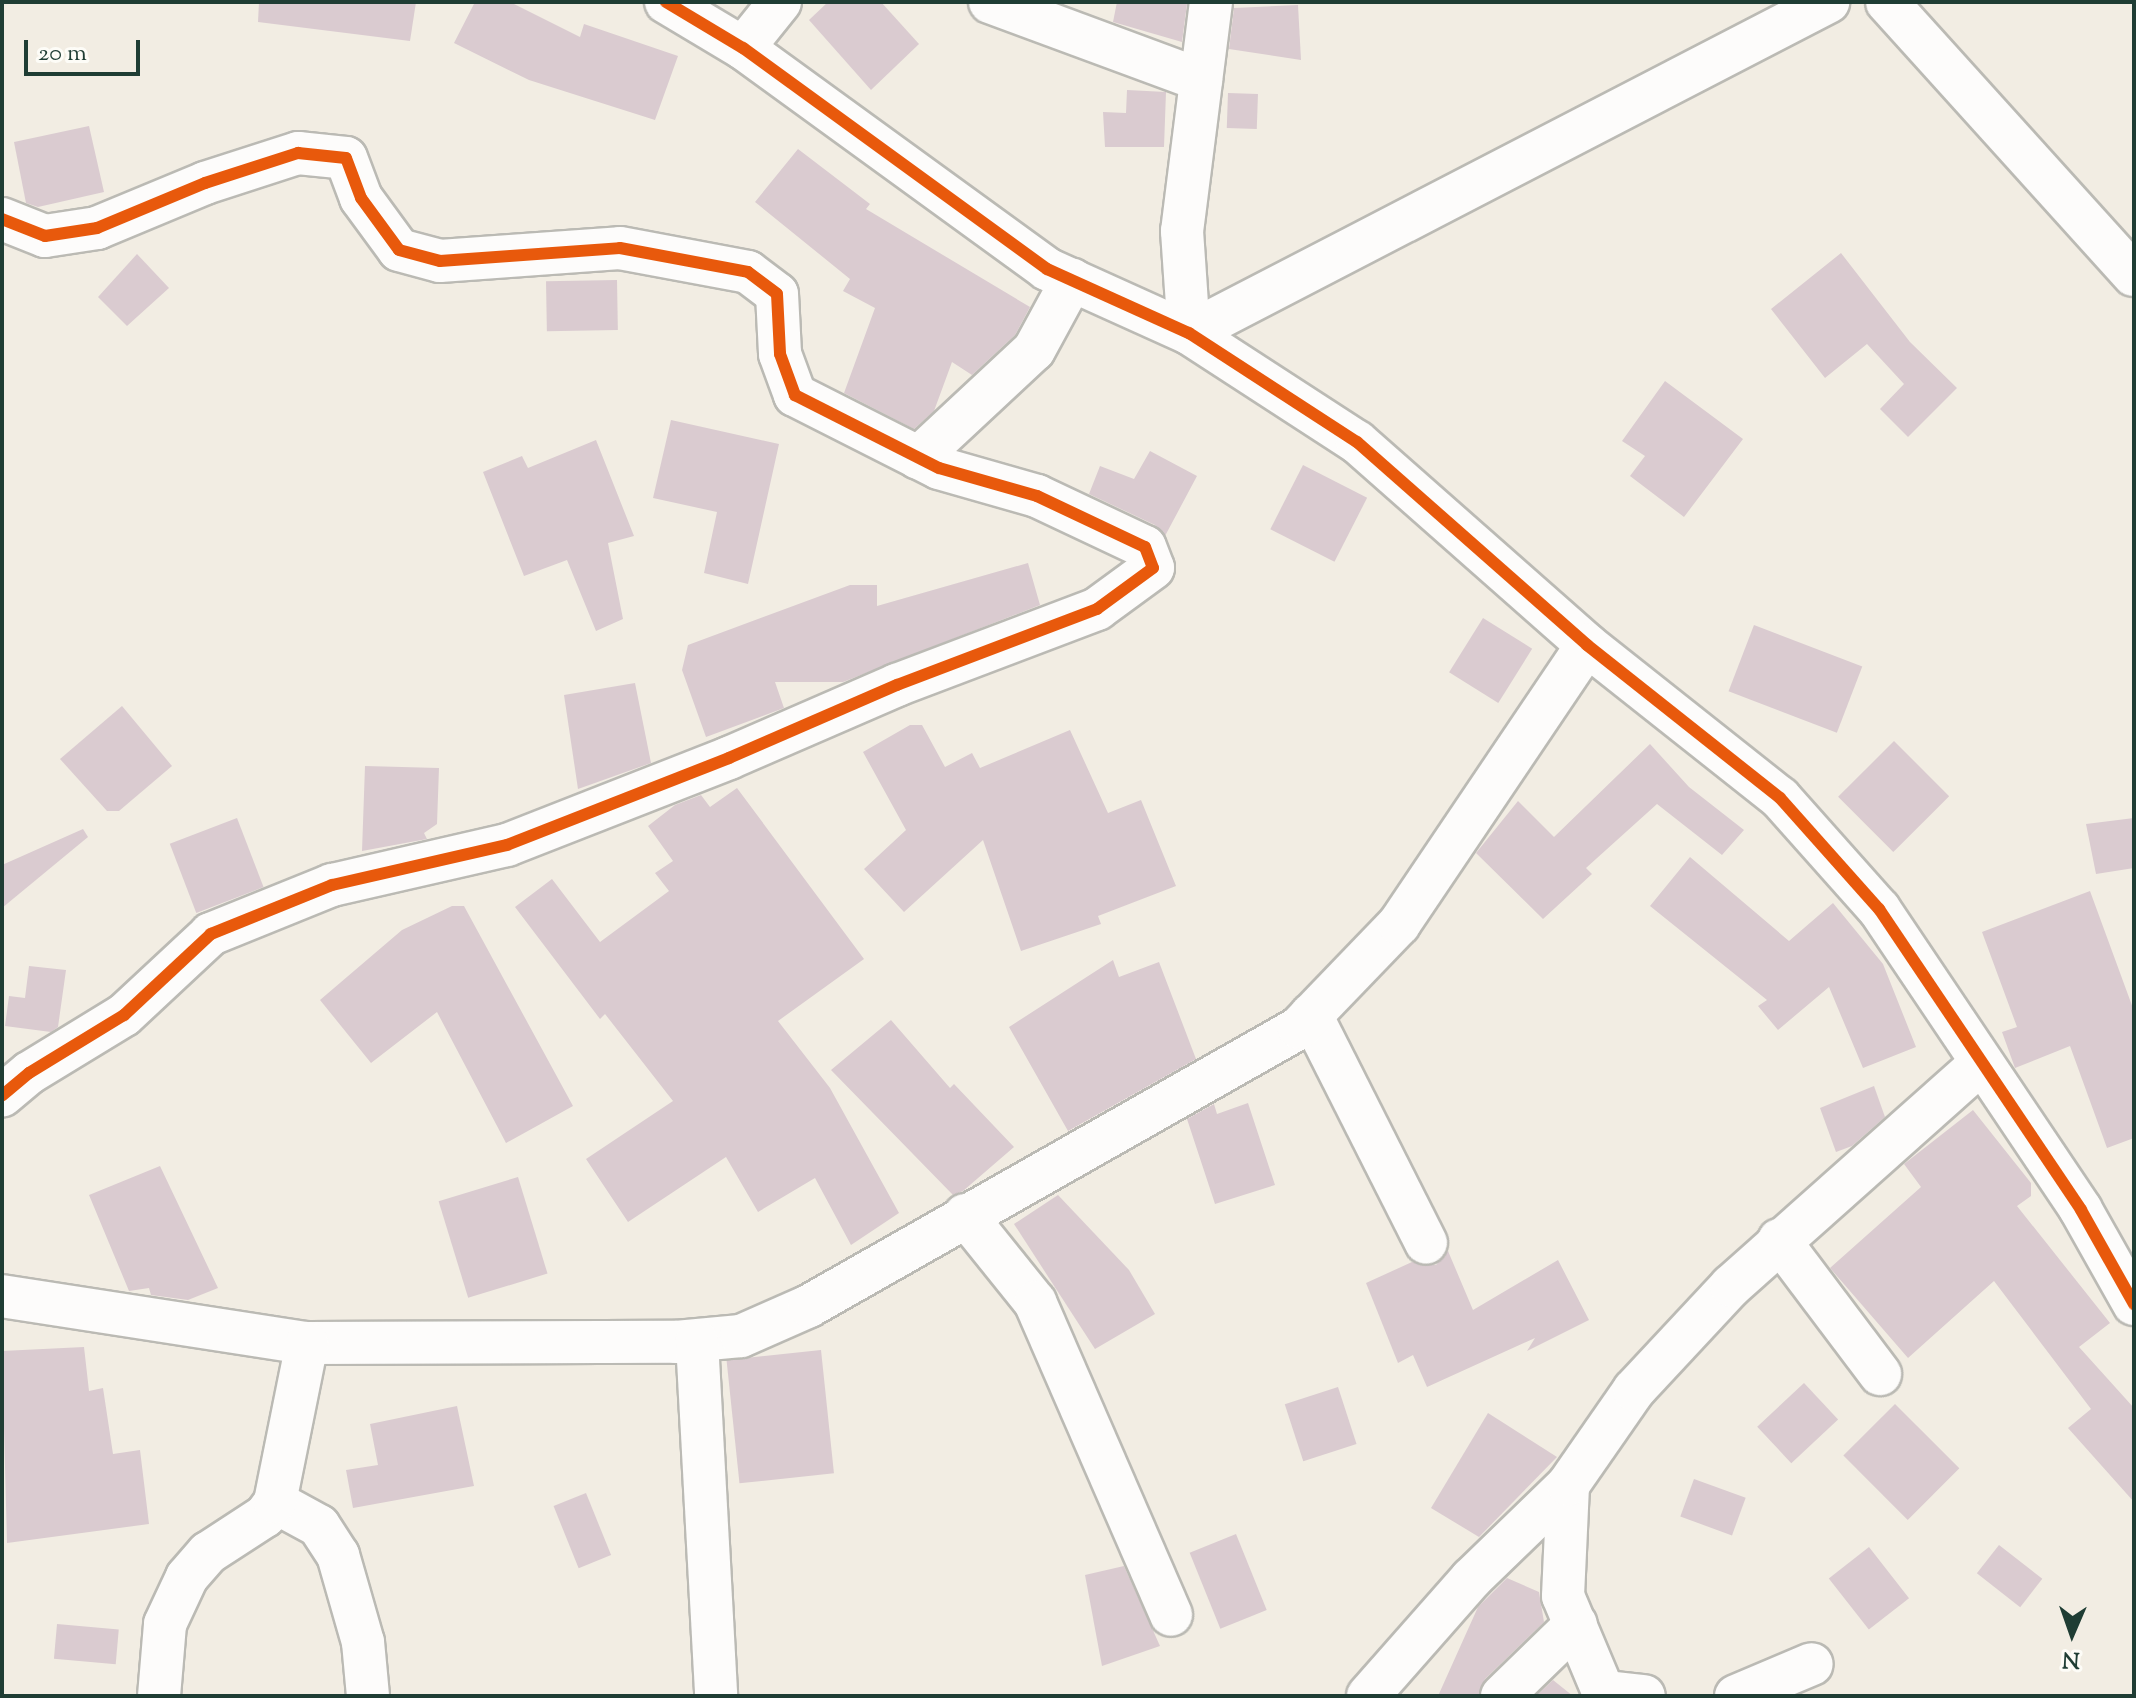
<!DOCTYPE html>
<style>
body{margin:0}
#map{position:relative;width:2136px;height:1698px;overflow:hidden;background:#f2ede3;font-family:"Sorts Mill Goudy",serif}
div>[style]{position:absolute}
[style*='--x']{left:calc(var(--x)*1px);top:calc(var(--y)*1px);width:calc(var(--w)*1px);rotate:calc(var(--a)*1deg)}
.building>*{inset:0;background:#dacbd0;transform-origin:0 0}
.roads{filter:drop-shadow(2px 0 #bbbab4) drop-shadow(-2px 0 #bbbab4) drop-shadow(0 2px #bbbab4) drop-shadow(0 -2px #bbbab4)}
.minor>*{height:42px;margin:-21px;padding:0 21px;transform-origin:21px;border-radius:21px;background:#fdfcfb}
.cycleway>*{height:12px;margin:-6px;padding:0 6px;transform-origin:6px;border-radius:6px;background:#e8590c}
span{translate:-50% -50%;white-space:nowrap;text-align:center;line-height:1.15;-webkit-text-stroke:6px #fdfcf7;paint-order:stroke}
.frame{position:absolute;inset:0;border:4px solid #1f3d34;pointer-events:none}
.north{position:absolute;left:2032px;top:1594px;width:80px;height:80px;-webkit-text-stroke:6px #fdfcf7;paint-order:stroke;rotate:182deg;font-size:22px;font-weight:700;line-height:32px;text-align:center;color:#1f3d34}
.north::after{content:'';display:block;margin:auto;width:28px;height:36px;background:#1f3d34;clip-path:polygon(50% 0,100% 100%,50% 72%,0 100%)}
.scale{position:absolute;left:24px;top:40px;width:116px;height:36px;box-sizing:border-box;border:4px solid #1f3d34;border-top:0;padding-left:10px;font-size:24px;line-height:28px;white-space:nowrap;color:#1f3d34;-webkit-text-stroke:6px #fdfcf7;paint-order:stroke}
</style>
<div id="map">
<div class="building">
<div style="clip-path:polygon(259px 2px,416px 2px,410px 41px,258px 22px)"></div>
<div style="clip-path:polygon(475px 2px,510px 2px,580px 37px,584px 24px,678px 56px,655px 120px,529px 80px,454px 43px)"></div>
<div style="clip-path:polygon(828px 2px,881px 2px,919px 44px,871px 90px,809px 20px)"></div>
<div style="clip-path:polygon(1117px 2px,1187px 4px,1182px 42px,1113px 22px)"></div>
<div style="clip-path:polygon(1298px 5px,1301px 60px,1229px 49px,1234px 8px)"></div>
<div style="clip-path:polygon(1127px 90px,1166px 92px,1164px 147px,1105px 147px,1103px 112px,1126px 113px)"></div>
<div style="left:1228px;top:93px;width:30px;height:35px;rotate:2deg"></div>
<div style="clip-path:polygon(89px 126px,104px 192px,38px 207px,26px 203px,14px 142px)"></div>
<div style="clip-path:polygon(798px 149px,870px 204px,866px 209px,1030px 307px,1015px 335px,972px 375px,952px 362px,934px 411px,914px 429px,844px 393px,875px 308px,843px 291px,850px 279px,755px 202px)"></div>
<div style="clip-path:polygon(1841px 253px,1910px 342px,1957px 388px,1908px 437px,1880px 409px,1904px 384px,1867px 344px,1825px 378px,1771px 309px)"></div>
<div style="clip-path:polygon(137px 254px,169px 288px,127px 326px,98px 297px)"></div>
<div style="left:617px;top:280px;width:50px;height:71px;rotate:89deg"></div>
<div style="clip-path:polygon(1665px 381px,1743px 439px,1684px 517px,1630px 476px,1645px 456px,1622px 441px)"></div>
<div style="clip-path:polygon(671px 420px,779px 444px,748px 584px,704px 573px,717px 512px,653px 498px)"></div>
<div style="clip-path:polygon(596px 440px,634px 536px,608px 543px,623px 619px,596px 631px,567px 560px,524px 576px,483px 472px,522px 456px,528px 468px)"></div>
<div style="clip-path:polygon(1150px 451px,1197px 476px,1165px 536px,1155px 525px,1089px 494px,1100px 466px,1134px 479px)"></div>
<div style="left:1303px;top:465px;width:72px;height:72px;rotate:27deg"></div>
<div style="clip-path:polygon(1028px 563px,1040px 605px,843px 682px,775px 682px,784px 708px,706px 737px,682px 670px,688px 645px,850px 585px,877px 585px,877px 606px)"></div>
<div style="left:1483px;top:618px;width:58px;height:64px;rotate:32deg"></div>
<div style="left:1754px;top:625px;width:116px;height:71px;rotate:21deg"></div>
<div style="clip-path:polygon(635px 683px,651px 763px,578px 789px,564px 695px)"></div>
<div style="clip-path:polygon(122px 706px,172px 766px,119px 811px,107px 811px,60px 759px)"></div>
<div style="clip-path:polygon(910px 725px,922px 725px,945px 767px,972px 753px,980px 768px,1070px 730px,1108px 813px,1141px 800px,1176px 886px,1098px 916px,1101px 924px,1021px 951px,983px 840px,904px 912px,864px 869px,906px 830px,863px 752px)"></div>
<div style="left:1894px;top:741px;width:78px;height:79px;rotate:45deg"></div>
<div style="clip-path:polygon(1650px 744px,1689px 787px,1744px 830px,1722px 855px,1657px 804px,1586px 868px,1592px 874px,1543px 919px,1476px 853px,1518px 801px,1554px 837px)"></div>
<div style="clip-path:polygon(365px 766px,439px 768px,437px 824px,424px 833px,427px 839px,362px 851px)"></div>
<div style="clip-path:polygon(737px 788px,864px 959px,778px 1021px,830px 1088px,899px 1213px,851px 1245px,815px 1178px,758px 1212px,726px 1157px,628px 1222px,586px 1159px,673px 1101px,605px 1014px,600px 1019px,515px 907px,552px 879px,600px 942px,669px 891px,655px 873px,673px 861px,648px 826px,675px 805px,701px 795px,710px 807px)"></div>
<div style="left:237px;top:818px;width:74px;height:72px;rotate:69deg"></div>
<div style="clip-path:polygon(2134px 818px,2134px 868px,2096px 874px,2086px 824px)"></div>
<div style="clip-path:polygon(83px 829px,88px 837px,2px 908px,2px 865px)"></div>
<div style="clip-path:polygon(1690px 857px,1789px 941px,1833px 903px,1883px 964px,1916px 1047px,1863px 1068px,1829px 987px,1778px 1030px,1758px 1006px,1767px 1000px,1650px 906px)"></div>
<div style="clip-path:polygon(2090px 891px,2134px 1011px,2134px 1138px,2107px 1148px,2070px 1046px,2015px 1068px,2002px 1032px,2017px 1027px,1982px 932px)"></div>
<div style="clip-path:polygon(452px 906px,464px 906px,573px 1106px,506px 1143px,437px 1012px,371px 1063px,320px 1000px,402px 930px)"></div>
<div style="clip-path:polygon(1113px 960px,1119px 977px,1159px 962px,1196px 1059px,1068px 1131px,1009px 1027px)"></div>
<div style="clip-path:polygon(29px 966px,66px 970px,58px 1027px,51px 1032px,5px 1026px,9px 996px,25px 998px)"></div>
<div style="clip-path:polygon(891px 1020px,950px 1088px,954px 1084px,1014px 1147px,963px 1191px,953px 1195px,831px 1070px)"></div>
<div style="clip-path:polygon(1874px 1086px,1885px 1117px,1852px 1146px,1836px 1152px,1820px 1108px)"></div>
<div style="clip-path:polygon(1248px 1103px,1275px 1185px,1215px 1204px,1187px 1119px,1214px 1104px,1217px 1114px)"></div>
<div style="clip-path:polygon(1973px 1110px,2031px 1183px,2031px 1196px,2017px 1206px,2110px 1323px,2079px 1347px,2134px 1408px,2134px 1502px,2068px 1428px,2091px 1409px,1994px 1281px,1908px 1358px,1830px 1268px,1921px 1187px,1904px 1164px)"></div>
<div style="clip-path:polygon(160px 1166px,218px 1288px,188px 1300px,151px 1295px,149px 1288px,129px 1291px,89px 1195px)"></div>
<div style="left:518px;top:1177px;width:101px;height:83px;rotate:73deg"></div>
<div style="clip-path:polygon(1058px 1195px,1129px 1270px,1155px 1314px,1095px 1349px,1014px 1224px)"></div>
<div style="clip-path:polygon(1448px 1251px,1473px 1310px,1558px 1260px,1589px 1320px,1527px 1351px,1535px 1338px,1427px 1387px,1413px 1355px,1398px 1363px,1366px 1283px,1412px 1262px,1436px 1265px)"></div>
<div style="clip-path:polygon(84px 1347px,89px 1391px,103px 1388px,113px 1454px,140px 1450px,149px 1524px,7px 1543px,2px 1351px)"></div>
<div style="left:821px;top:1350px;width:124px;height:95px;rotate:84deg"></div>
<div style="left:1804px;top:1383px;width:50px;height:64px;rotate:47deg"></div>
<div style="left:1338px;top:1387px;width:60px;height:56px;rotate:72deg"></div>
<div style="left:1895px;top:1404px;width:91px;height:73px;rotate:45deg"></div>
<div style="clip-path:polygon(457px 1406px,474px 1486px,353px 1508px,346px 1470px,378px 1465px,370px 1424px)"></div>
<div style="clip-path:polygon(1488px 1413px,1557px 1457px,1479px 1537px,1431px 1508px)"></div>
<div style="left:1694px;top:1479px;width:55px;height:40px;rotate:20deg"></div>
<div style="left:586px;top:1493px;width:67px;height:35px;rotate:68deg"></div>
<div style="left:1236px;top:1534px;width:82px;height:50px;rotate:68deg"></div>
<div style="left:1999px;top:1545px;width:55px;height:36px;rotate:38deg"></div>
<div style="left:1869px;top:1547px;width:65px;height:51px;rotate:52deg"></div>
<div style="clip-path:polygon(1124px 1566px,1160px 1646px,1102px 1666px,1085px 1575px)"></div>
<div style="clip-path:polygon(1507px 1578px,1539px 1592px,1544px 1622px,1485px 1679px,1479px 1696px,1438px 1696px,1478px 1607px)"></div>
<div style="left:57px;top:1624px;width:62px;height:35px;rotate:5deg"></div>
<div style="clip-path:polygon(1553px 1680px,1573px 1696px,1536px 1696px)"></div>
</div>
<div class="roads">
<div class="minor">
<div style="--x:666;--y:2;--w:90;--a:30.9"></div>
<div style="--x:743;--y:48;--w:376;--a:36"></div>
<div style="--x:1047;--y:269;--w:156;--a:24.3"></div>
<div style="--x:1189;--y:333;--w:200;--a:33"></div>
<div style="--x:1357;--y:442;--w:307;--a:41.4"></div>
<div style="--x:1587;--y:645;--w:246;--a:38.4"></div>
<div style="--x:1780;--y:798;--w:149;--a:48.3"></div>
<div style="--x:1879;--y:909;--w:362;--a:56.1"></div>
<div style="--x:2081;--y:1210;--w:108;--a:60.6"></div>
<div style="--x:990;--y:2;--w:225;--a:20.3"></div>
<div style="--x:1211;--y:2;--w:231;--a:97.2"></div>
<div style="--x:1182;--y:231;--w:102;--a:86.1"></div>
<div style="--x:1189;--y:333;--w:720;--a:-27.38"></div>
<div style="--x:1887;--y:2;--w:368;--a:47.9"></div>
<div style="--x:743;--y:48;--w:59;--a:-51.2"></div>
<div style="--x:2;--y:219;--w:46;--a:21.6"></div>
<div style="--x:45;--y:236;--w:53;--a:-8.7"></div>
<div style="--x:97;--y:228;--w:117;--a:-22.6"></div>
<div style="--x:205;--y:183;--w:98;--a:-17.9"></div>
<div style="--x:298;--y:153;--w:48;--a:5.9"></div>
<div style="--x:346;--y:158;--w:43;--a:69.4"></div>
<div style="--x:361;--y:198;--w:64;--a:53.8"></div>
<div style="--x:399;--y:250;--w:42;--a:15"></div>
<div style="--x:440;--y:261;--w:180;--a:-4.1"></div>
<div style="--x:620;--y:248;--w:130;--a:10.6"></div>
<div style="--x:748;--y:272;--w:36;--a:37"></div>
<div style="--x:777;--y:294;--w:60;--a:87.1"></div>
<div style="--x:780;--y:354;--w:44;--a:69.9"></div>
<div style="--x:795;--y:395;--w:161;--a:26.9"></div>
<div style="--x:939;--y:468;--w:102;--a:15.9"></div>
<div style="--x:1037;--y:496;--w:119;--a:25.3"></div>
<div style="--x:1145;--y:547;--w:22;--a:69"></div>
<div style="--x:1153;--y:568;--w:69;--a:143.8"></div>
<div style="--x:1097;--y:609;--w:214;--a:159.2"></div>
<div style="--x:897;--y:685;--w:183;--a:156.5"></div>
<div style="--x:729;--y:758;--w:238;--a:158.6"></div>
<div style="--x:507;--y:845;--w:180;--a:167.1"></div>
<div style="--x:332;--y:885;--w:131;--a:158"></div>
<div style="--x:211;--y:934;--w:119;--a:137"></div>
<div style="--x:124;--y:1015;--w:111;--a:148.6"></div>
<div style="--x:29;--y:1073;--w:35;--a:140"></div>
<div style="--x:918;--y:458;--w:158;--a:-43"></div>
<div style="--x:1034;--y:350;--w:80;--a:-61.5"></div>
<div style="--x:1311;--y:1015;--w:255;--a:63.2"></div>
<div style="--x:965;--y:1215;--w:112;--a:51.2"></div>
<div style="--x:1035;--y:1302;--w:341;--a:66.5"></div>
<div style="--x:1779;--y:1240;--w:168;--a:53"></div>
<div style="--x:2;--y:1296;--w:309;--a:8.8"></div>
<div style="--x:307;--y:1343;--w:369;--a:-0.2"></div>
<div style="--x:676;--y:1342;--w:65;--a:-5.3"></div>
<div style="--x:741;--y:1336;--w:74;--a:-23.8"></div>
<div style="--x:809;--y:1306;--w:563;--a:-29.57"></div>
<div style="--x:1299;--y:1028;--w:144;--a:-46.1"></div>
<div style="--x:1399;--y:924;--w:336;--a:-56"></div>
<div style="--x:697;--y:1341;--w:356;--a:86.9"></div>
<div style="--x:275;--y:1502;--w:50;--a:28.6"></div>
<div style="--x:319;--y:1526;--w:35;--a:57"></div>
<div style="--x:338;--y:1555;--w:91;--a:74"></div>
<div style="--x:363;--y:1642;--w:54;--a:84.7"></div>
<div style="--x:1605;--y:1692;--w:39;--a:6"></div>
<div style="--x:159;--y:1696;--w:72;--a:-85.2"></div>
<div style="--x:165;--y:1624;--w:52;--a:-64.9"></div>
<div style="--x:187;--y:1577;--w:32;--a:-49"></div>
<div style="--x:208;--y:1553;--w:68;--a:-33"></div>
<div style="--x:265;--y:1516;--w:17;--a:-54"></div>
<div style="--x:275;--y:1502;--w:162;--a:-78.6"></div>
<div style="--x:1368;--y:1696;--w:156;--a:-48.6"></div>
<div style="--x:1471;--y:1579;--w:135;--a:-44.1"></div>
<div style="--x:1502;--y:1696;--w:103;--a:-44.2"></div>
<div style="--x:1605;--y:1696;--w:108;--a:-112.8"></div>
<div style="--x:1563;--y:1596;--w:111;--a:-87.4"></div>
<div style="--x:1568;--y:1485;--w:116;--a:-55.2"></div>
<div style="--x:1634;--y:1390;--w:142;--a:-47"></div>
<div style="--x:1731;--y:1286;--w:334;--a:-41.7"></div>
<div style="--x:1736;--y:1696;--w:82;--a:-22.8"></div>
</div>
</div>
<div class="cycleway">
<div style="--x:666;--y:2;--w:90;--a:30.9"></div>
<div style="--x:743;--y:48;--w:376;--a:36"></div>
<div style="--x:1047;--y:269;--w:156;--a:24.3"></div>
<div style="--x:1189;--y:333;--w:200;--a:33"></div>
<div style="--x:1357;--y:442;--w:307;--a:41.4"></div>
<div style="--x:1587;--y:645;--w:246;--a:38.4"></div>
<div style="--x:1780;--y:798;--w:149;--a:48.3"></div>
<div style="--x:1879;--y:909;--w:362;--a:56.1"></div>
<div style="--x:2081;--y:1210;--w:108;--a:60.6"></div>
<div style="--x:2;--y:219;--w:46;--a:21.6"></div>
<div style="--x:45;--y:236;--w:53;--a:-8.7"></div>
<div style="--x:97;--y:228;--w:117;--a:-22.6"></div>
<div style="--x:205;--y:183;--w:98;--a:-17.9"></div>
<div style="--x:298;--y:153;--w:48;--a:5.9"></div>
<div style="--x:346;--y:158;--w:43;--a:69.4"></div>
<div style="--x:361;--y:198;--w:64;--a:53.8"></div>
<div style="--x:399;--y:250;--w:42;--a:15"></div>
<div style="--x:440;--y:261;--w:180;--a:-4.1"></div>
<div style="--x:620;--y:248;--w:130;--a:10.6"></div>
<div style="--x:748;--y:272;--w:36;--a:37"></div>
<div style="--x:777;--y:294;--w:60;--a:87.1"></div>
<div style="--x:780;--y:354;--w:44;--a:69.9"></div>
<div style="--x:795;--y:395;--w:161;--a:26.9"></div>
<div style="--x:939;--y:468;--w:102;--a:15.9"></div>
<div style="--x:1037;--y:496;--w:119;--a:25.3"></div>
<div style="--x:1145;--y:547;--w:22;--a:69"></div>
<div style="--x:1153;--y:568;--w:69;--a:143.8"></div>
<div style="--x:1097;--y:609;--w:214;--a:159.2"></div>
<div style="--x:897;--y:685;--w:183;--a:156.5"></div>
<div style="--x:729;--y:758;--w:238;--a:158.6"></div>
<div style="--x:507;--y:845;--w:180;--a:167.1"></div>
<div style="--x:332;--y:885;--w:131;--a:158"></div>
<div style="--x:211;--y:934;--w:119;--a:137"></div>
<div style="--x:124;--y:1015;--w:111;--a:148.6"></div>
<div style="--x:29;--y:1073;--w:35;--a:140"></div>
</div>
<div class="frame"></div>
<div class="north">N</div>
<div class="scale">20 m</div>
</div>
